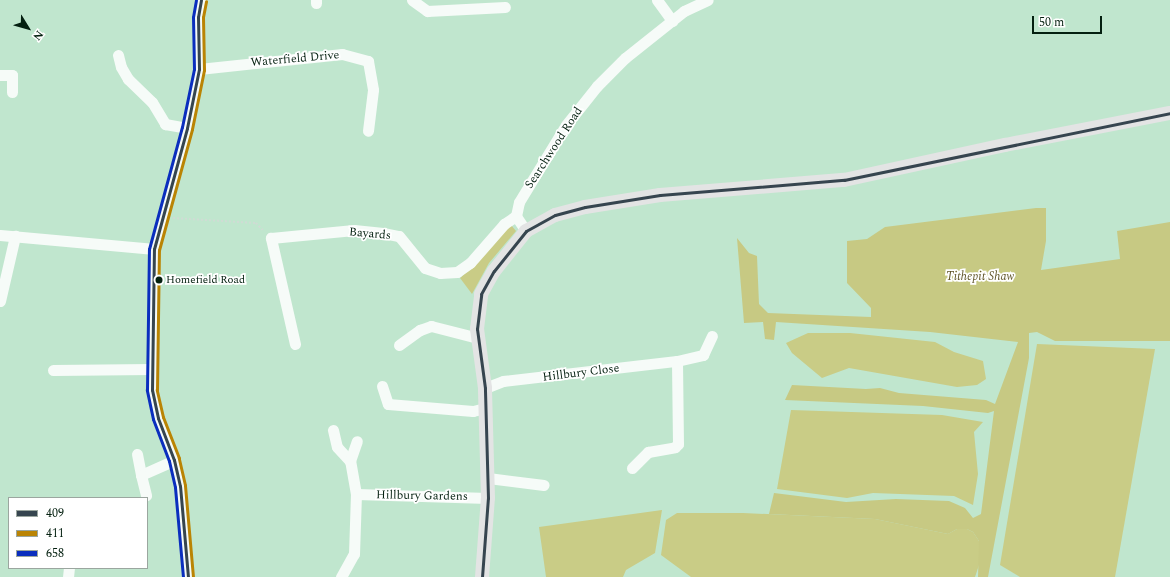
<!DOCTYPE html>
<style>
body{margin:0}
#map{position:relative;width:1170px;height:577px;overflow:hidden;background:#c0e6ce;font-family:Spectral,serif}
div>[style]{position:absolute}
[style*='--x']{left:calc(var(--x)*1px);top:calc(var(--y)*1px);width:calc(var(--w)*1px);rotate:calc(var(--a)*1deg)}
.green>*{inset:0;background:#c9cc86}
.forest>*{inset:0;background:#c7c983}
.path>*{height:1.5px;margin-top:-0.75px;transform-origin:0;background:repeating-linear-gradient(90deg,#cfdcd4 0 2px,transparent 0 4px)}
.minor>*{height:11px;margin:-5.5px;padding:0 5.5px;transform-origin:5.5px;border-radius:5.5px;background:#f6fbf8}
.major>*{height:14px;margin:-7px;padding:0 7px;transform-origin:7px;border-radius:7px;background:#e3e4e4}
.bus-1>*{height:3px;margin:-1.5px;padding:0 1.5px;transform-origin:1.5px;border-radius:1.5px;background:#36454f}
.bus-2>*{height:3px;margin:-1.5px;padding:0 1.5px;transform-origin:1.5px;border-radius:1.5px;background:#ba8404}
.bus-3>*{height:3px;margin:-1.5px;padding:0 1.5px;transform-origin:1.5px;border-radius:1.5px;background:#0a2ebe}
.dots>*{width:11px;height:11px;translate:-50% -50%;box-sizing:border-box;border:2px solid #fff;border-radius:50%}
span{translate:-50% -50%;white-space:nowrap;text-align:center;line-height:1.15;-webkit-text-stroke:3.5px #fff;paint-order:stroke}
.bus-label{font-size:11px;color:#042010}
.left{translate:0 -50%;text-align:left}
.street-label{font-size:12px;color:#042010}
.park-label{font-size:12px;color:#61562a;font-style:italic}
.legend{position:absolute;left:8px;top:497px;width:140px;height:72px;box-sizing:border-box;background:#fff;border:1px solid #9ba69f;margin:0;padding:5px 7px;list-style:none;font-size:12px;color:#042010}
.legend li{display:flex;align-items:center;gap:8px;height:20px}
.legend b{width:20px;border:1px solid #9ba69f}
.north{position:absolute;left:8px;top:8px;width:40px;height:40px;-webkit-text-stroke:3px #fff;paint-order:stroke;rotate:127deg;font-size:11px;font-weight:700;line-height:16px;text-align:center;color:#042010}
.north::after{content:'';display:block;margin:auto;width:14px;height:18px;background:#042010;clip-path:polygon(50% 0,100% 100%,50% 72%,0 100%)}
.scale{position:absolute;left:1032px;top:16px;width:70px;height:18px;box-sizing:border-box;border:2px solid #042010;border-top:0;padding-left:5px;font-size:12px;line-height:14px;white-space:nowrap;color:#042010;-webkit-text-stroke:3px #fff;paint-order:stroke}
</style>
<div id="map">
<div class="green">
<div style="clip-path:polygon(511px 225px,516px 231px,489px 263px,472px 294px,460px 278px,471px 268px,506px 227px)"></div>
<div style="clip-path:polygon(808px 333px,850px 333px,935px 342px,954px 352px,983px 361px,986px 379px,977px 385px,957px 387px,849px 368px,822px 378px,792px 353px,786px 343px)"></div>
<div style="clip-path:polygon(1037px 344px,1155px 349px,1115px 577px,1020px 577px,1000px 565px)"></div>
<div style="clip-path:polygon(791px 410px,942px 415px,983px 422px,974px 432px,978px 474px,973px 505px,954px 496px,873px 493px,847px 498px,777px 489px)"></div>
<div style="clip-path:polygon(662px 510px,655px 553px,626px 570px,623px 577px,546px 577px,539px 527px)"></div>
<div style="clip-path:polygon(677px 513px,743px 513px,875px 519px,948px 534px,957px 529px,967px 529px,973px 532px,979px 541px,979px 565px,975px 577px,691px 577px,661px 555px,666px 520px)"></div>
</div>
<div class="forest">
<div style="clip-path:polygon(1036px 208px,1046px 208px,1046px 241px,1041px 270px,1120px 259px,1117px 231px,1170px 222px,1170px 341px,1055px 341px,1037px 332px,1029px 333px,1029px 358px,988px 577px,978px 577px,979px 541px,973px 532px,967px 529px,957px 529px,948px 534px,875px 519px,769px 514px,774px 493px,846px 502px,896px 499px,949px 501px,965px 508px,973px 518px,981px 514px,994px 411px,988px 413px,923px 406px,785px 400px,792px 385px,866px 389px,880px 388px,899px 393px,986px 400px,995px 404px,1018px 342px,930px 332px,776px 322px,774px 340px,765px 339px,763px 322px,744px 323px,737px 238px,749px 253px,757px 256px,759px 304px,768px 313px,871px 317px,871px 308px,847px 283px,847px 241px,867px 239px,885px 227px)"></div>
</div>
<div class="path">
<div style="--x:173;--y:218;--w:83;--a:3.4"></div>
<div style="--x:256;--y:223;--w:11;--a:45"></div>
</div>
<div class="minor">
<div style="--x:412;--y:0;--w:19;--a:36"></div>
<div style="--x:427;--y:11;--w:78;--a:-2.9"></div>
<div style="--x:657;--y:0;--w:26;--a:54"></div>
<div style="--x:316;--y:3;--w:3;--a:-90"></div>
<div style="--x:118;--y:55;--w:12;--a:76"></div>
<div style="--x:121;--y:67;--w:14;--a:60"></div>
<div style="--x:128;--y:79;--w:33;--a:44"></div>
<div style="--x:152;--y:102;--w:26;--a:59"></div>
<div style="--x:165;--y:124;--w:22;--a:10"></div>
<div style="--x:199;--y:69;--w:144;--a:-6"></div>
<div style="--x:342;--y:54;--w:27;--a:15"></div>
<div style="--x:368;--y:61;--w:29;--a:80"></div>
<div style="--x:373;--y:90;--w:41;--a:97"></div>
<div style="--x:0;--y:75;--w:12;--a:0"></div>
<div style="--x:12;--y:75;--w:17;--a:90"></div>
<div style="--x:526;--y:231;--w:18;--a:-124"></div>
<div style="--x:516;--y:216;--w:14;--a:-78"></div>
<div style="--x:519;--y:202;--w:90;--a:-58.6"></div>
<div style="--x:566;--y:125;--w:50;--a:-51.5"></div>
<div style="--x:597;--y:86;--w:40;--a:-45"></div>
<div style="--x:625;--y:58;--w:75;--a:-38.5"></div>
<div style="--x:684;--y:11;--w:26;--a:-25"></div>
<div style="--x:0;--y:235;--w:155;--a:5.2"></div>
<div style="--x:0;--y:301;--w:67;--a:-77"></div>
<div style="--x:295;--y:344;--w:109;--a:-102.8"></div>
<div style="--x:271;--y:238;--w:83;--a:-5.5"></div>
<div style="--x:354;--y:230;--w:29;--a:6"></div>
<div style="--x:383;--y:233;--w:16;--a:11"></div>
<div style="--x:399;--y:236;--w:41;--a:50.9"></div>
<div style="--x:425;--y:268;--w:16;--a:18"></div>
<div style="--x:440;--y:273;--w:17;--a:-3"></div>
<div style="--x:457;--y:272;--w:16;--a:-35"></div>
<div style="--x:470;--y:263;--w:52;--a:-48.9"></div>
<div style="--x:504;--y:224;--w:14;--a:-34"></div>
<div style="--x:399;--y:345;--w:26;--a:-36"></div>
<div style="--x:420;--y:330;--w:12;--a:-20"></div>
<div style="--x:431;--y:326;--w:49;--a:14.3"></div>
<div style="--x:53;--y:370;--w:98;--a:-0.6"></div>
<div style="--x:382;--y:386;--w:19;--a:72"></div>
<div style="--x:388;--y:404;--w:85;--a:4.7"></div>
<div style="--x:473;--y:411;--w:12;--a:-14"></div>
<div style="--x:485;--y:388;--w:19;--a:-21"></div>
<div style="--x:503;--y:381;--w:175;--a:-6.6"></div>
<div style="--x:677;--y:361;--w:27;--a:-13"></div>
<div style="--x:703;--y:355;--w:21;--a:-65"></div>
<div style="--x:333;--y:430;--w:17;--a:77"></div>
<div style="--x:337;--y:447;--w:19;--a:47"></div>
<div style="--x:137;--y:454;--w:21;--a:79"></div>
<div style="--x:141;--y:475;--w:36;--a:-24"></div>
<div style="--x:632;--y:468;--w:23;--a:-45"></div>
<div style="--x:648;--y:452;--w:27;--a:-10"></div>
<div style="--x:675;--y:447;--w:4;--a:-45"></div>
<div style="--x:678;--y:444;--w:83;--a:-90.7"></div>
<div style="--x:141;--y:475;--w:21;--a:76"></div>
<div style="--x:488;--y:478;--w:56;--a:7.1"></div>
<div style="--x:356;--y:494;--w:132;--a:1.7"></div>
<div style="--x:68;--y:577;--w:9;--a:-84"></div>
<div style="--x:188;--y:577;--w:91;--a:-95"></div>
<div style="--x:180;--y:486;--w:27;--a:-103"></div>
<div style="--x:174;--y:460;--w:45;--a:-110.9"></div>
<div style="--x:158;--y:418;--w:29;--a:-102"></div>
<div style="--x:152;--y:390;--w:77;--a:-89.3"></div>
<div style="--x:153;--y:313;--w:64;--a:-89.1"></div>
<div style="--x:154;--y:249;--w:125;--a:-74.7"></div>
<div style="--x:187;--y:128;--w:60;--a:-78.5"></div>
<div style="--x:199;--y:69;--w:52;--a:-91.1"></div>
<div style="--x:198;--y:17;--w:17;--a:-80"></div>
<div style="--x:341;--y:577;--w:26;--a:-61"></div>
<div style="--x:354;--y:554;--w:60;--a:-88.1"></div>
<div style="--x:356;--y:494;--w:34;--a:-100"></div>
<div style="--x:350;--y:461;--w:21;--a:-71"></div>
</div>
<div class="major">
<div style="--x:482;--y:577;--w:79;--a:-85.7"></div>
<div style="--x:488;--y:498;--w:110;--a:-91.6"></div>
<div style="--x:485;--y:388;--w:60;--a:-97.7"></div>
<div style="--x:477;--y:329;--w:35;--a:-83"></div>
<div style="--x:481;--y:294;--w:26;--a:-61"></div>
<div style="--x:494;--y:271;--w:51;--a:-51.3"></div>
<div style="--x:526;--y:231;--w:33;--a:-29"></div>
<div style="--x:555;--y:215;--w:31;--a:-15"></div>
<div style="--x:585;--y:207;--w:76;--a:-9.1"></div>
<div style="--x:660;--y:195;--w:185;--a:-4.7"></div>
<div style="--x:844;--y:180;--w:165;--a:-12.3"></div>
<div style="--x:1005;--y:145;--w:168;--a:-11"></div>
</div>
<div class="bus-1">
<div style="--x:188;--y:577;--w:91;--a:-95"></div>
<div style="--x:180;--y:486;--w:27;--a:-103"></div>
<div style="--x:174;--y:460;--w:45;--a:-110.9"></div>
<div style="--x:158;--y:418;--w:29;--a:-102"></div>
<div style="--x:152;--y:390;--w:141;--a:-89.2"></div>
<div style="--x:154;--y:249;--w:125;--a:-74.7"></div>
<div style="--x:187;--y:128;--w:60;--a:-78.5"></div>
<div style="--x:199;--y:69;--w:52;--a:-91.1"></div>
<div style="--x:198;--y:17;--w:17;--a:-80"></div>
<div style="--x:482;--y:577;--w:79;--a:-85.7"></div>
<div style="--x:488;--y:498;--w:110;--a:-91.6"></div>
<div style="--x:485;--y:388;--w:60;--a:-97.7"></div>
<div style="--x:477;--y:329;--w:35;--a:-83"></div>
<div style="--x:481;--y:294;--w:26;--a:-61"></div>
<div style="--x:494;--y:271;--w:51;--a:-51.3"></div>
<div style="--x:526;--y:231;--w:33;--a:-29"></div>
<div style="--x:555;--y:215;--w:31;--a:-15"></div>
<div style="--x:585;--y:207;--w:76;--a:-9.1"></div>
<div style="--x:660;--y:195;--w:185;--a:-4.7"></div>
<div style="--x:844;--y:180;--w:333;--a:-11.6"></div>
</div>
<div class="bus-2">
<div style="--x:193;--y:577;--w:92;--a:-95"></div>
<div style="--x:185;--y:485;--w:28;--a:-103"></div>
<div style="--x:179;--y:458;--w:44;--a:-111.3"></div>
<div style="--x:163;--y:417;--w:28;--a:-103"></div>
<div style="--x:157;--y:390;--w:140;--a:-89.2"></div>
<div style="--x:159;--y:250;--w:125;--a:-74.7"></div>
<div style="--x:192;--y:129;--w:60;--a:-78.5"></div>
<div style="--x:204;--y:70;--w:53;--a:-91.1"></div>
<div style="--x:203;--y:17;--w:16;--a:-79"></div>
</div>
<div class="bus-3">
<div style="--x:183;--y:577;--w:90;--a:-95.1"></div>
<div style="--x:175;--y:487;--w:27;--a:-103"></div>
<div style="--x:169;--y:461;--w:45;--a:-110.9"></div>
<div style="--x:153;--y:419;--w:30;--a:-102"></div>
<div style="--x:147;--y:390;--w:141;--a:-89.2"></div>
<div style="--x:149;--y:249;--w:126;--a:-74.9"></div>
<div style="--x:182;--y:127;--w:59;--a:-78.3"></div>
<div style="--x:194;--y:69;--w:52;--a:-91.1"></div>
<div style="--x:193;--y:17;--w:17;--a:-80"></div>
</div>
<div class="dots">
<div style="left:159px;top:280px;background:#042010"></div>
</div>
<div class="bus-label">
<span class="left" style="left:166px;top:280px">Homefield Road</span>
</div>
<div class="street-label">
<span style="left:295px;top:59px;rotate:-5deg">Waterfield Drive</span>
<span style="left:554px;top:148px;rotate:-57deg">Searchwood Road</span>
<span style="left:370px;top:234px;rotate:5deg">Bayards</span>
<span style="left:581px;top:373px;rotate:-7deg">Hillbury Close</span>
<span style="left:422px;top:496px;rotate:1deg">Hillbury Gardens</span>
</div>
<div class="park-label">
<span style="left:980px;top:277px">Tithepit Shaw</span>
</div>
<ul class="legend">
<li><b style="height:5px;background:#36454f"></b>409</li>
<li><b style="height:5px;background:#ba8404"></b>411</li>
<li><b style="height:5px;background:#0a2ebe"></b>658</li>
</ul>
<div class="north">N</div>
<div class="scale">50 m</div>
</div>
